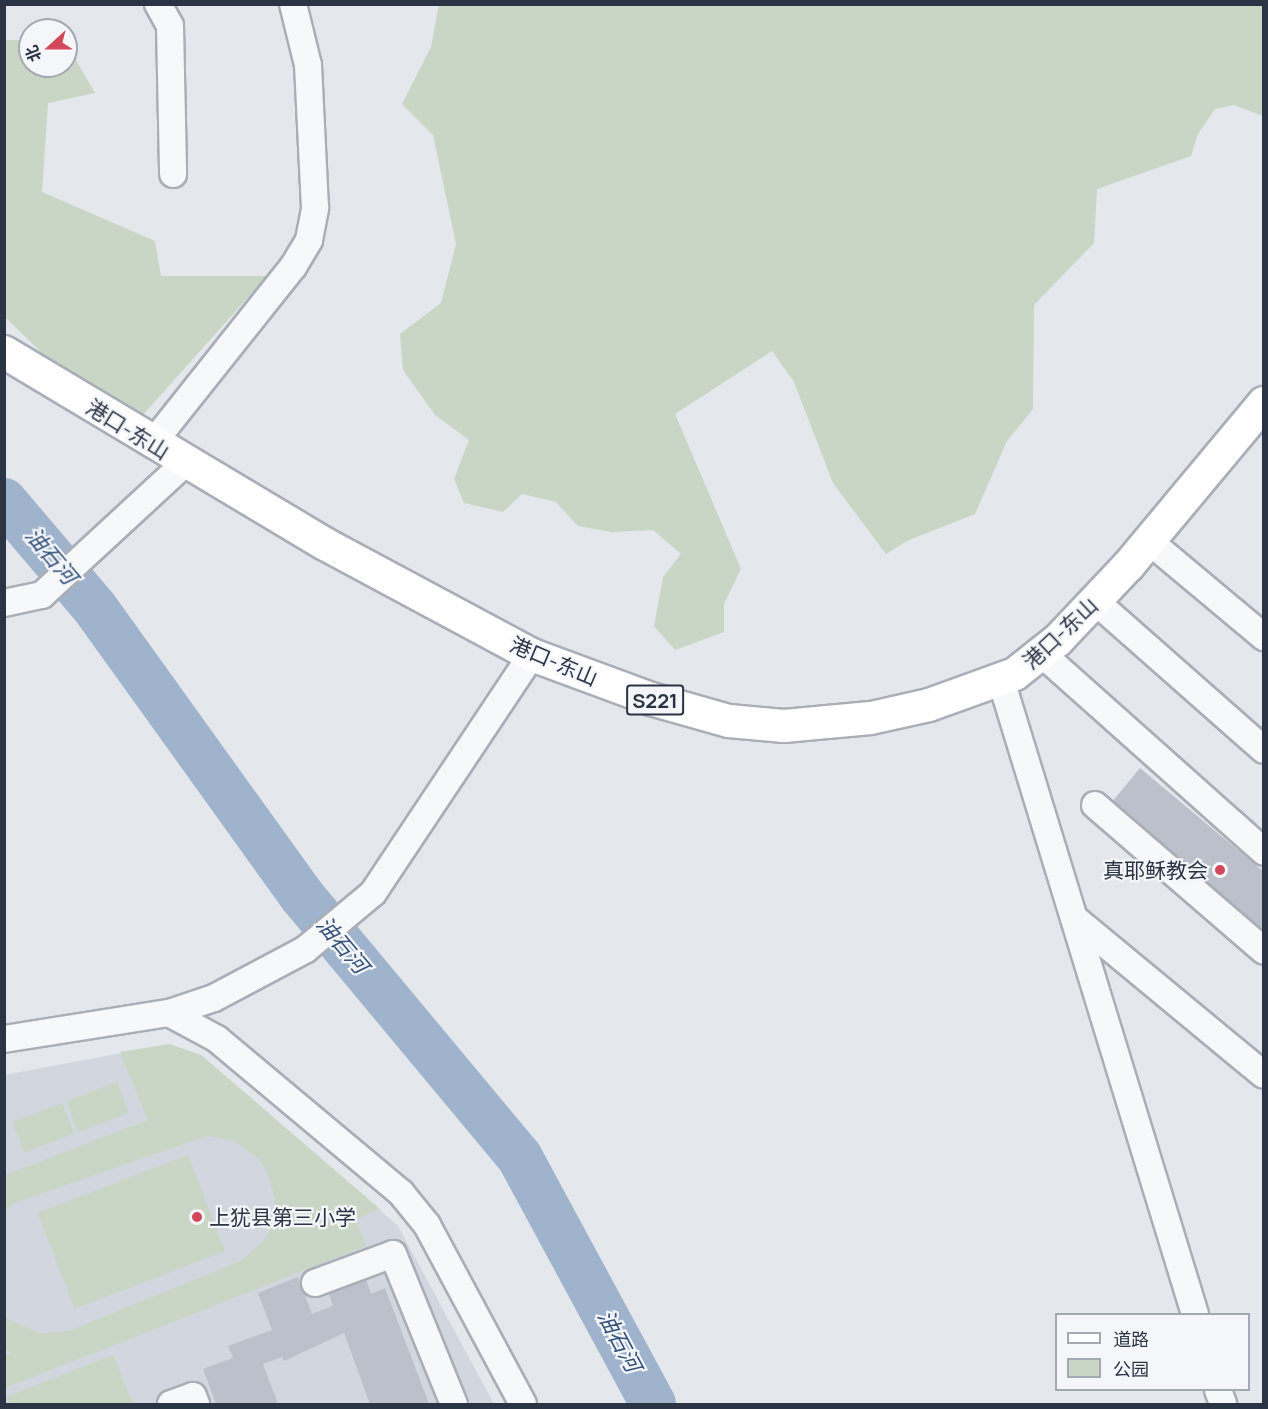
<!DOCTYPE html>
<meta charset="utf-8">
<style>
body{margin:0}
#map{position:relative;width:1268px;height:1409px;overflow:hidden;background:#e4e7ec;font-family:Manrope,"Noto Sans SC",sans-serif}
div>[style]{position:absolute}
[style*='--x']{left:calc(var(--x)*1px);top:calc(var(--y)*1px);width:calc(var(--w)*1px);rotate:calc(var(--a)*1deg)}
.built>*{inset:0;background:#d2d6de}
.green>*{inset:0;background:#c9d6c5;transform-origin:0 0}
.river>*{height:46px;margin:-23px;padding:0 23px;transform-origin:23px;border-radius:23px;background:#9fb4cc}
.building>*{inset:0;background:#bbc0ca}
.roads{filter:drop-shadow(2px 0 #a9aeb7) drop-shadow(-2px 0 #a9aeb7) drop-shadow(0 2px #a9aeb7) drop-shadow(0 -2px #a9aeb7)}
.minor>*{height:26px;margin:-13px;padding:0 13px;transform-origin:13px;border-radius:13px;background:#f7f8fa}
.major>*{height:32px;margin:-16px;padding:0 16px;transform-origin:16px;border-radius:16px;background:#fff}
.dots>*{width:16px;height:16px;translate:-50% -50%;box-sizing:border-box;border:3px solid #f4f6f9;border-radius:50%}
span{translate:-50% -50%;white-space:nowrap;text-align:center;line-height:1.15;-webkit-text-stroke:4.5px #f4f6f9;paint-order:stroke}
.shield-label span{padding:2px 4px;background:#f4f6f9;border:2px solid;border-radius:4px;-webkit-text-stroke-width:0}
.shield-label{font-size:20px;color:#2b3445;font-weight:700}
.street-label{font-size:21px;color:#2b3445}
.poi-label{font-size:21px;color:#2b3445}
.right{translate:-100% -50%;text-align:right}
.left{translate:0 -50%;text-align:left}
.water-label{font-size:22px;color:#34527a;font-style:italic}
.frame{position:absolute;inset:0;border:6px solid #2b3445;pointer-events:none}
.legend{position:absolute;left:1055px;top:1313px;width:195px;height:78px;box-sizing:border-box;background:#f4f6f9;border:2px solid #a4a8b1;margin:0;padding:8px 10px;list-style:none;font-size:18px;color:#2b3445}
.legend li{display:flex;align-items:center;gap:12px;height:30px}
.legend b{width:30px;border:2px solid #a4a8b1}
.north{position:absolute;left:18px;top:18px;width:60px;height:60px;box-sizing:border-box;background:#f4f6f9;border:2px solid #a4a8b1;border-radius:50%;rotate:249deg;font-size:16px;font-weight:700;line-height:24px;text-align:center;color:#2b3445}
.north::after{content:'';display:block;margin:auto;width:21px;height:27px;background:#d1495b;clip-path:polygon(50% 0,100% 100%,50% 72%,0 100%)}
</style>
<div id="map">
<div class="built">
<div style="clip-path:polygon(169px 1044px,201px 1055px,398px 1226px,494px 1404px,5px 1404px,5px 1075px)"></div>
</div>
<div class="green">
<div style="clip-path:polygon(439px 4px,1263px 5px,1263px 116px,1234px 105px,1215px 109px,1198px 134px,1191px 156px,1097px 189px,1094px 243px,1034px 305px,1033px 409px,1007px 441px,975px 514px,907px 541px,886px 554px,833px 483px,794px 382px,772px 351px,675px 414px,741px 569px,724px 604px,724px 632px,675px 650px,654px 626px,663px 577px,681px 554px,653px 530px,612px 532px,578px 526px,556px 502px,522px 494px,503px 512px,464px 503px,454px 479px,469px 440px,435px 415px,403px 370px,400px 334px,441px 303px,456px 244px,433px 135px,402px 104px,431px 47px)"></div>
<div style="clip-path:polygon(4px 40px,30px 40px,30px 66px,66px 66px,66px 43px,95px 93px,48px 103px,42px 192px,155px 241px,161px 276px,267px 276px,143px 415px,47px 358px,5px 317px)"></div>
<div style="clip-path:polygon(169px 1044px,201px 1055px,380px 1209px,356px 1219px,366px 1246px,5px 1388px,5px 1356px,11px 1353px,5px 1350px,5px 1318px,39px 1333px,69px 1331px,243px 1260px,264px 1240px,271px 1227px,275px 1198px,266px 1170px,258px 1158px,235px 1141px,207px 1136px,17px 1202px,5px 1210px,5px 1175px,148px 1120px,120px 1052px)"></div>
<div style="left:117px;top:1082px;width:33px;height:54px;rotate:69deg"></div>
<div style="left:62px;top:1103px;width:33px;height:53px;rotate:69deg"></div>
<div style="left:188px;top:1155px;width:103px;height:161px;rotate:69deg"></div>
<div style="clip-path:polygon(113px 1355px,133px 1404px,9px 1404px,6px 1397px)"></div>
</div>
<div class="river">
<div style="--x:4;--y:501;--w:140;--a:49.6"></div>
<div style="--x:95;--y:608;--w:355;--a:54.3"></div>
<div style="--x:302;--y:896;--w:339;--a:50.2"></div>
<div style="--x:519;--y:1156;--w:282;--a:61.6"></div>
</div>
<div class="building">
<div style="clip-path:polygon(1140px 768px,1263px 871px,1263px 941px,1123px 823px,1129px 817px,1112px 802px)"></div>
<div style="clip-path:polygon(298px 1277px,312px 1314px,333px 1306px,328px 1292px,365px 1277px,371px 1294px,385px 1288px,429px 1404px,370px 1404px,344px 1333px,284px 1361px,282px 1357px,263px 1364px,278px 1404px,216px 1404px,203px 1369px,233px 1358px,228px 1346px,272px 1330px,258px 1293px)"></div>
</div>
<div class="roads">
<div class="minor">
<div style="--x:158;--y:4;--w:25;--a:61"></div>
<div style="--x:170;--y:26;--w:148;--a:88.8"></div>
<div style="--x:152;--y:444;--w:226;--a:-51.5"></div>
<div style="--x:293;--y:267;--w:31;--a:-59"></div>
<div style="--x:309;--y:240;--w:33;--a:-79"></div>
<div style="--x:315;--y:208;--w:143;--a:-92.8"></div>
<div style="--x:308;--y:65;--w:63;--a:-103.8"></div>
<div style="--x:1149;--y:541;--w:150;--a:39.9"></div>
<div style="--x:1095;--y:601;--w:225;--a:41.4"></div>
<div style="--x:4;--y:603;--w:39;--a:-12"></div>
<div style="--x:42;--y:595;--w:195;--a:-42.7"></div>
<div style="--x:1041;--y:653;--w:299;--a:41.7"></div>
<div style="--x:1001;--y:680;--w:663;--a:72.99"></div>
<div style="--x:1095;--y:805;--w:223;--a:40.8"></div>
<div style="--x:1074;--y:918;--w:246;--a:39.6"></div>
<div style="--x:169;--y:1013;--w:55;--a:28.4"></div>
<div style="--x:217;--y:1039;--w:240;--a:39.9"></div>
<div style="--x:401;--y:1193;--w:41;--a:50.9"></div>
<div style="--x:427;--y:1225;--w:203;--a:61.8"></div>
<div style="--x:4;--y:1039;--w:167;--a:-9"></div>
<div style="--x:169;--y:1013;--w:47;--a:-18.4"></div>
<div style="--x:214;--y:998;--w:104;--a:-28"></div>
<div style="--x:306;--y:949;--w:87;--a:-39.9"></div>
<div style="--x:373;--y:893;--w:286;--a:-56.3"></div>
<div style="--x:315;--y:1283;--w:83;--a:-20.4"></div>
<div style="--x:393;--y:1254;--w:162;--a:67.9"></div>
<div style="--x:1218;--y:1390;--w:15;--a:70"></div>
<div style="--x:171;--y:1404;--w:23;--a:-20"></div>
<div style="--x:193;--y:1396;--w:9;--a:69"></div>
</div>
<div class="major">
<div style="--x:4;--y:352;--w:374;--a:30.9"></div>
<div style="--x:325;--y:544;--w:235;--a:28.2"></div>
<div style="--x:532;--y:655;--w:127;--a:20.3"></div>
<div style="--x:651;--y:699;--w:81;--a:15.8"></div>
<div style="--x:729;--y:721;--w:55;--a:5.2"></div>
<div style="--x:784;--y:726;--w:87;--a:-5.3"></div>
<div style="--x:871;--y:718;--w:59;--a:-12.6"></div>
<div style="--x:929;--y:705;--w:91;--a:-19.8"></div>
<div style="--x:1015;--y:674;--w:55;--a:-38.3"></div>
<div style="--x:1058;--y:640;--w:103;--a:-46.6"></div>
<div style="--x:1129;--y:565;--w:211;--a:-50.2"></div>
</div>
</div>
<div class="dots">
<div style="left:1220px;top:870px;background:#d1495b"></div>
<div style="left:197px;top:1217px;background:#d1495b"></div>
</div>
<div class="shield-label">
<span style="left:655px;top:700px">S221</span>
</div>
<div class="street-label">
<span style="left:128px;top:429px;rotate:32deg">港口-东山</span>
<span style="left:1060px;top:633px;rotate:-43deg">港口-东山</span>
<span style="left:554px;top:661px;rotate:23deg">港口-东山</span>
</div>
<div class="poi-label">
<span class="right" style="left:1208px;top:870px">真耶稣教会</span>
<span class="left" style="left:209px;top:1217px">上犹县第三小学</span>
</div>
<div class="water-label">
<span style="left:51px;top:556px;rotate:50deg">油石河</span>
<span style="left:342px;top:945px;rotate:50deg">油石河</span>
<span style="left:619px;top:1341px;rotate:62deg">油石河</span>
</div>
<div class="frame"></div>
<ul class="legend">
<li><b style="height:8px;background:#fff"></b>道路</li>
<li><b style="height:16px;background:#c9d6c5"></b>公园</li>
</ul>
<div class="north">北</div>
</div>
